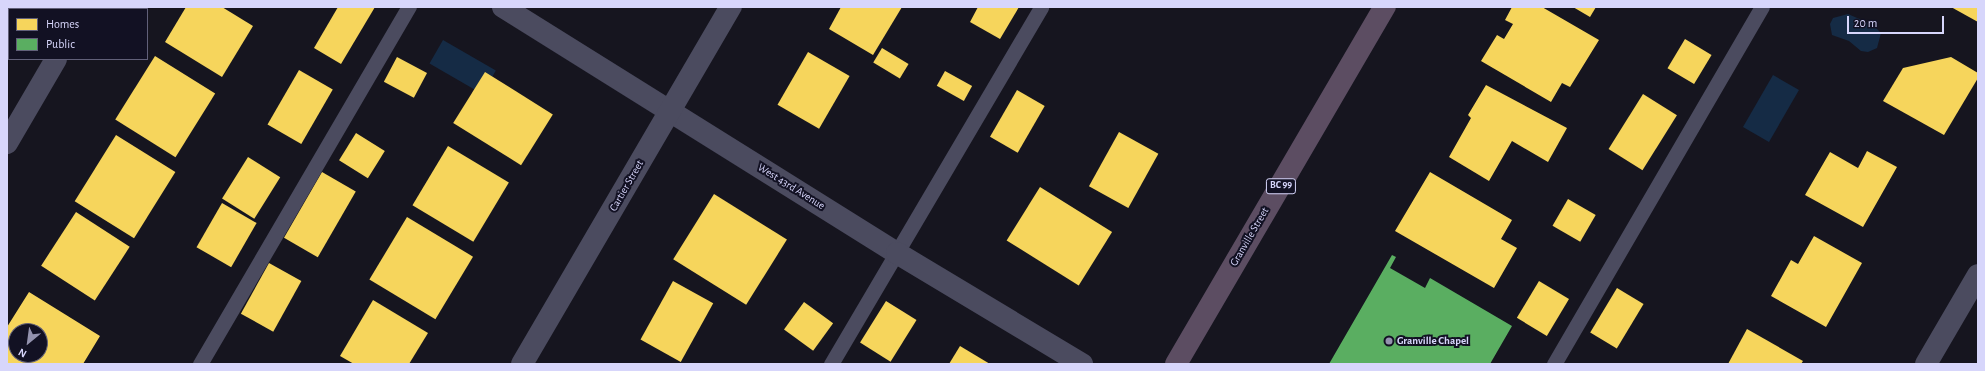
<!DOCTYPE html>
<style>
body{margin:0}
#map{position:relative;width:1985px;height:371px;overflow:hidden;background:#16151f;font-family:"Alegreya Sans",sans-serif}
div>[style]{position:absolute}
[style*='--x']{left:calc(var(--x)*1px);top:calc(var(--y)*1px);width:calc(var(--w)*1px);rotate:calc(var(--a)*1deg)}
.water>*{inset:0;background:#152b45;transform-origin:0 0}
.homes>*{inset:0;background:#f6d55c;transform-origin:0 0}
.public>*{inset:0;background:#5aae61}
.lane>*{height:15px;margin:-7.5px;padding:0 7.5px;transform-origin:7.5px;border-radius:7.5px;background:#4b4b5f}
.street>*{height:22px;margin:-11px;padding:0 11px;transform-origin:11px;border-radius:11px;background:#4b4b5f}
.highway>*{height:22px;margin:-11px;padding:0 11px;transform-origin:11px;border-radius:11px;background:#5c4d62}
.dots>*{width:11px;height:11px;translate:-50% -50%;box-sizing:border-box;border:2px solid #121123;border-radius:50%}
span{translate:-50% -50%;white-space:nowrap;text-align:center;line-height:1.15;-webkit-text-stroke:4px #121123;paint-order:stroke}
.shield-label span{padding:1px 3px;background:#121123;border:1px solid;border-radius:3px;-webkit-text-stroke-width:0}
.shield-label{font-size:10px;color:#d7d6fb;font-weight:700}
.street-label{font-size:11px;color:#d7d6fb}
.poi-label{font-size:11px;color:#d7d6fb;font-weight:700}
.left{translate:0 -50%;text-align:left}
.frame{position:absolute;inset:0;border:8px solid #d7d6fb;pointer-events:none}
.legend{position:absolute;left:8px;top:8px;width:140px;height:52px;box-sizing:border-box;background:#121123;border:1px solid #616079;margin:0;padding:5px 7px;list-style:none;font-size:12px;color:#d7d6fb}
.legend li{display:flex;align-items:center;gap:8px;height:20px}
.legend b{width:20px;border:1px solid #616079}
.north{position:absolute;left:8px;top:323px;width:40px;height:40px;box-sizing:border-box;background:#121123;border:1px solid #616079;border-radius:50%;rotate:209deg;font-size:11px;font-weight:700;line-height:16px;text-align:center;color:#d7d6fb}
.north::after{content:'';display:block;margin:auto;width:14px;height:18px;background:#9392ae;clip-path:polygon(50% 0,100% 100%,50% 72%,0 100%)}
.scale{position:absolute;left:1847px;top:16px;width:97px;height:18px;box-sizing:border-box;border:2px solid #d7d6fb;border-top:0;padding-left:5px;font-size:12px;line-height:14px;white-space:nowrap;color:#d7d6fb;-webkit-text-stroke:3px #121123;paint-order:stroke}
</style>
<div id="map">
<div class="water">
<div style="clip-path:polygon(1848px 14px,1873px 25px,1881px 33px,1877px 48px,1868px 52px,1861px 51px,1849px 41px,1832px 35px,1830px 24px,1833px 18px)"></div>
<div style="left:443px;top:40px;width:61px;height:27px;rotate:30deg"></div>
<div style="left:1773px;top:75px;width:30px;height:60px;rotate:30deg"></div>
</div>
<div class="homes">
<div style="clip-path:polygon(186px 7px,222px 7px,253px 26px,222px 77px,165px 42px)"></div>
<div style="clip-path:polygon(338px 7px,375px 7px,341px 64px,314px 48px)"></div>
<div style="clip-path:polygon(841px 7px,902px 7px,873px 55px,829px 29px)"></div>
<div style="clip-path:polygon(978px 7px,1019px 7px,1000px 39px,970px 22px)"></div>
<div style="clip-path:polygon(1512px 7px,1542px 7px,1599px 40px,1570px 87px,1562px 83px,1551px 102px,1481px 61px,1497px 35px,1504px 39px,1513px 24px,1505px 20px)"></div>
<div style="clip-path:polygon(1573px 7px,1596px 7px,1590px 17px)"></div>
<div style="clip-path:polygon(1951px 7px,1978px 7px,1978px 22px)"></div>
<div style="left:1685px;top:39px;width:31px;height:34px;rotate:31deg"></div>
<div style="left:882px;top:48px;width:31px;height:17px;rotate:31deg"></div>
<div style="left:808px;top:52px;width:48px;height:61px;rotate:30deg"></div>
<div style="left:155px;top:56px;width:71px;height:75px;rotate:32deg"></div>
<div style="left:397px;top:57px;width:34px;height:28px;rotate:28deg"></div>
<div style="clip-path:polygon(1951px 57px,1978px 73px,1978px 78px,1944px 135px,1883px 101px,1903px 68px)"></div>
<div style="left:299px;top:70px;width:39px;height:63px;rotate:30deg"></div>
<div style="left:945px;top:71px;width:31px;height:17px;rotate:29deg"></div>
<div style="left:485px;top:72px;width:80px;height:60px;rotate:32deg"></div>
<div style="clip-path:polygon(1486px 85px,1567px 128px,1548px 162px,1512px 141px,1489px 181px,1449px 157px,1471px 118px,1468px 115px)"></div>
<div style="left:1017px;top:90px;width:32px;height:54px;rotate:30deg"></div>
<div style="left:1643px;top:94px;width:40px;height:65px;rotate:32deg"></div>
<div style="left:1119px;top:132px;width:45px;height:62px;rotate:29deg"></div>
<div style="left:356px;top:133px;width:34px;height:32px;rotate:32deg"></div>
<div style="left:116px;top:135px;width:70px;height:78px;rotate:32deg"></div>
<div style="left:448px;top:146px;width:71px;height:69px;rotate:31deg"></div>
<div style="clip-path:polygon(1867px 151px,1897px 167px,1863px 227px,1805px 195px,1830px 152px,1858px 168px)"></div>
<div style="left:248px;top:157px;width:38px;height:49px;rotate:32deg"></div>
<div style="left:322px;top:172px;width:39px;height:76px;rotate:30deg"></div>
<div style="clip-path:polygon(1430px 172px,1512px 220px,1501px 239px,1517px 248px,1494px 288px,1395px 231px)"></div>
<div style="left:1040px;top:187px;width:85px;height:63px;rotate:32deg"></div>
<div style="left:714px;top:194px;width:86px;height:77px;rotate:32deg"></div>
<div style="left:1568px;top:199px;width:32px;height:31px;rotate:30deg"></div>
<div style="left:222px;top:203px;width:40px;height:51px;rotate:30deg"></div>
<div style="left:76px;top:212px;width:64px;height:64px;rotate:33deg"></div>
<div style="left:407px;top:217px;width:77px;height:73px;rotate:31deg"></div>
<div style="clip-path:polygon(1814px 236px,1862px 263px,1826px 327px,1771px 296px,1791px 260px,1798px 264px)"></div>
<div style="left:269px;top:263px;width:37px;height:58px;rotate:29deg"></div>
<div style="left:673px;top:281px;width:46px;height:67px;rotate:29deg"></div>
<div style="left:1539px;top:281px;width:35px;height:43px;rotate:31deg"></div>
<div style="left:1617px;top:288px;width:31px;height:52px;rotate:31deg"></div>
<div style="clip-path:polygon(evenodd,29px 292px,100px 336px,83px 364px,7px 364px,7px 327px,29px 292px,16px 331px,40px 331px,40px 355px,16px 355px,16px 331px)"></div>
<div style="clip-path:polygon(373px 300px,428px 333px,409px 364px,354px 364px,340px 356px)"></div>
<div style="left:886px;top:301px;width:36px;height:49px;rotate:32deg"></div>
<div style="left:804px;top:302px;width:36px;height:34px;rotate:36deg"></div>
<div style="clip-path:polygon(1747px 329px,1803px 361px,1801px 364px,1728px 364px)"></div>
<div style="clip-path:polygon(960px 346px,990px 364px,949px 364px)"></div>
</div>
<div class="public">
<div style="clip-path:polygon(1392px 255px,1396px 257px,1390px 268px,1425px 288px,1430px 278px,1512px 326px,1490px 364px,1329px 364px)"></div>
</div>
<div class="lane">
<div style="--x:200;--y:364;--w:414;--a:-59.7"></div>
<div style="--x:831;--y:364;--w:414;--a:-59.5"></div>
<div style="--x:1554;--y:364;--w:413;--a:-59.8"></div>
</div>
<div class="street">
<div style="--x:503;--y:7;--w:464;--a:32"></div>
<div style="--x:897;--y:253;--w:216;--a:31"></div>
<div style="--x:86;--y:9;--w:2;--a:-63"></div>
<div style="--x:7;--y:143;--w:97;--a:-59.7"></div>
<div style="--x:522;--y:364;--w:414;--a:-59.7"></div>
<div style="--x:1926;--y:364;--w:103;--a:-59.7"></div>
</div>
<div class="highway">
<div style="--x:1176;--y:364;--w:414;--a:-59.7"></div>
</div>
<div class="dots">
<div style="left:1389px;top:341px;background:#9392ae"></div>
</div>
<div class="shield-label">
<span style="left:1281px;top:186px">BC 99</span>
</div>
<div class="street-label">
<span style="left:627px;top:186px;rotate:-60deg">Cartier Street</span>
<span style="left:791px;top:187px;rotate:32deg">West 43rd Avenue</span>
<span style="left:1250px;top:237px;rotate:-60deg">Granville Street</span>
</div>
<div class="poi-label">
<span class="left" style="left:1397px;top:341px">Granville Chapel</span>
</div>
<div class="frame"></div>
<ul class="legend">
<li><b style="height:11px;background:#f6d55c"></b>Homes</li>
<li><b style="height:11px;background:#5aae61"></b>Public</li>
</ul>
<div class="north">N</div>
<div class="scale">20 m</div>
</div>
